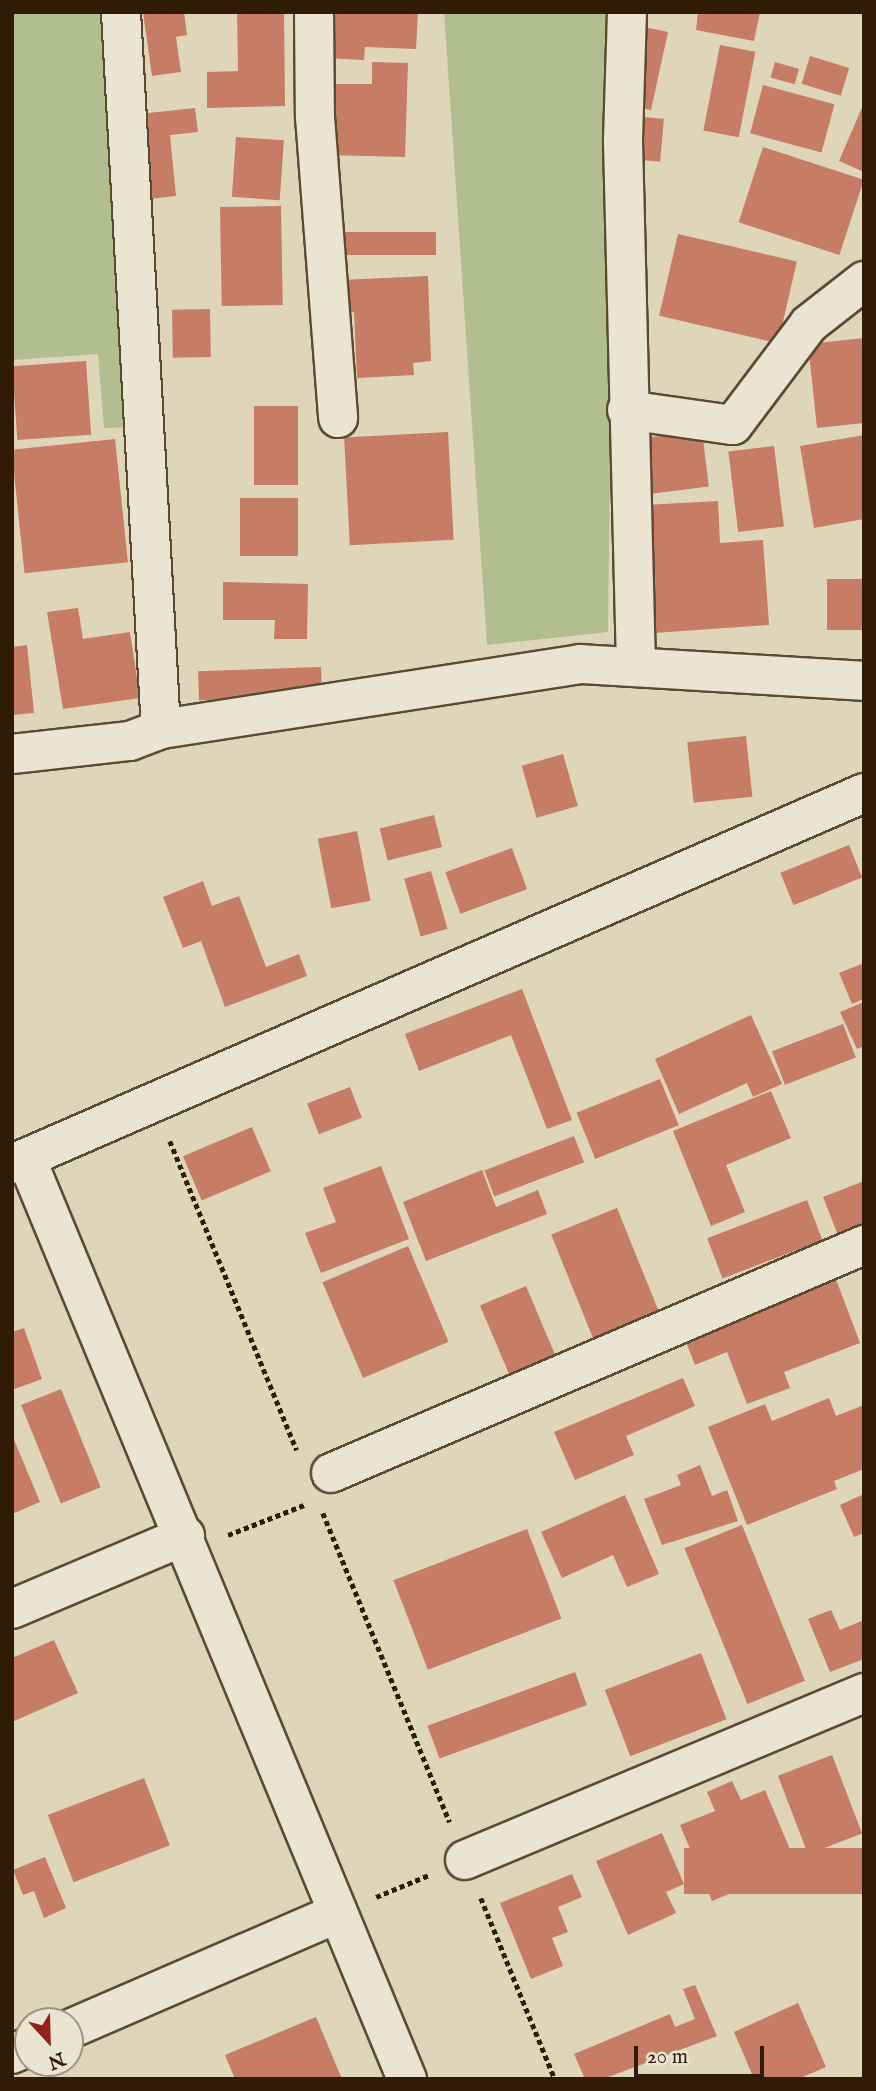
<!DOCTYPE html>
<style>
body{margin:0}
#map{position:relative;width:876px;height:2091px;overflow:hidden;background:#dfd5bb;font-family:"IM FELL English",serif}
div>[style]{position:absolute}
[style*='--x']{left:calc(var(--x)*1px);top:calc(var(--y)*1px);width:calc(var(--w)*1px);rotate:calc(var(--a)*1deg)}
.green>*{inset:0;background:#b2bd90}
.building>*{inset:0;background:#c67c65;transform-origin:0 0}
.path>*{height:4.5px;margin-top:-2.25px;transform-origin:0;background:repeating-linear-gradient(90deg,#301b06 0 5px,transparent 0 8.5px)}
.roads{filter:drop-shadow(2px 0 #5c4a33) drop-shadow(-2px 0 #5c4a33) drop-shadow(0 2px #5c4a33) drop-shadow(0 -2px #5c4a33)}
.street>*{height:38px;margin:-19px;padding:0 19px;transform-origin:19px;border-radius:19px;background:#eae4d3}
span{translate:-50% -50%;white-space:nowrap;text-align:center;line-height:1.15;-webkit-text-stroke:7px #eae4d3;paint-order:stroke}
.frame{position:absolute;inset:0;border:14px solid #301b06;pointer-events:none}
.north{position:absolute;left:14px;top:2007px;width:70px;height:70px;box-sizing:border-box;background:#eae4d3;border:2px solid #a09481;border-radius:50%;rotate:158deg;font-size:19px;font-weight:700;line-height:28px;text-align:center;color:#301b06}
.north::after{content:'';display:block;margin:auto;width:24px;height:32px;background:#8f2418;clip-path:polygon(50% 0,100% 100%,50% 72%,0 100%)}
.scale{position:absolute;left:634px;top:2046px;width:130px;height:32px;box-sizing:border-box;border:4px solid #301b06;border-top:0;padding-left:9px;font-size:21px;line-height:24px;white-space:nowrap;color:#301b06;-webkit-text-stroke:5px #eae4d3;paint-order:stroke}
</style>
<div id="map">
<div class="green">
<div style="clip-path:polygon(12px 12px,127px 12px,156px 426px,104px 428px,98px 354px,12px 360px)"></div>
<div style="clip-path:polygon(444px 12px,623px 12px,613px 220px,608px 632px,487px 645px)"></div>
</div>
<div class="building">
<div style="clip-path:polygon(143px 12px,184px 12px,187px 35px,176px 37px,181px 72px,152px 76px)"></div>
<div style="clip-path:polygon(237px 12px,284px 12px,285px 106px,207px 108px,207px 72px,238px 71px)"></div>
<div style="clip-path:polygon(327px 12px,418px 12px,416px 49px,365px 47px,364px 60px,325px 58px)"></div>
<div style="clip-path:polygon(698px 12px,760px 12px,754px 41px,696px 30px)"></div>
<div style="clip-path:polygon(639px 26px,668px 32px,651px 110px,627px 105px)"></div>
<div style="left:720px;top:45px;width:36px;height:87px;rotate:11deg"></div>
<div style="left:810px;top:56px;width:41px;height:29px;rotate:17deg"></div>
<div style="clip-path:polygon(372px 62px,408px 63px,405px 157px,329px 155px,332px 84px,372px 84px)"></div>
<div style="left:775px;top:62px;width:25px;height:16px;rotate:16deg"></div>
<div style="left:763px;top:85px;width:74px;height:50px;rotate:15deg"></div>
<div style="clip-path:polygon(864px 103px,864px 172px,839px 161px)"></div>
<div style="clip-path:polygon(195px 108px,198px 132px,170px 135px,176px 196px,149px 199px,139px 114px)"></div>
<div style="left:632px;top:116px;width:32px;height:43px;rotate:5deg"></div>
<div style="left:236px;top:137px;width:48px;height:60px;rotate:4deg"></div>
<div style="left:763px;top:147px;width:106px;height:79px;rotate:18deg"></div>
<div style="left:281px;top:206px;width:99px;height:61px;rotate:89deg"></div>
<div style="left:436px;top:232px;width:23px;height:96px;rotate:90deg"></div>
<div style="left:678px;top:234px;width:122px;height:84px;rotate:13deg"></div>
<div style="clip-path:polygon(428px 276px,431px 361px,413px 363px,414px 375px,357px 378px,354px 312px,343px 313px,341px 280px)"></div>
<div style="left:210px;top:309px;width:48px;height:38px;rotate:89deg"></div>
<div style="clip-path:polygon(864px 338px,864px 423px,817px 428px,808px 344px)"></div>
<div style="left:86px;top:361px;width:74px;height:74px;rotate:86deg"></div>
<div style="left:298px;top:406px;width:79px;height:44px;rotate:90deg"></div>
<div style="left:702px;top:431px;width:56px;height:58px;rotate:83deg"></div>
<div style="left:448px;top:432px;width:108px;height:104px;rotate:87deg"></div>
<div style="clip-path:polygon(864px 435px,864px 519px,814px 528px,800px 446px)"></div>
<div style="left:115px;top:439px;width:124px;height:104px;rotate:84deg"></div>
<div style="left:774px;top:446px;width:81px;height:46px;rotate:83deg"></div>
<div style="left:298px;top:498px;width:58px;height:58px;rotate:90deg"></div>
<div style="clip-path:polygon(718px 501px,720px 543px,763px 540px,769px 625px,654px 633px,645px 505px)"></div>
<div style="left:864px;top:579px;width:51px;height:37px;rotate:90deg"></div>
<div style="clip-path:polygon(223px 582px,308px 584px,307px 639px,274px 639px,275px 620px,223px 620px)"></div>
<div style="clip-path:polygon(78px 608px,83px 639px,130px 632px,140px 698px,63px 709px,47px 612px)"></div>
<div style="clip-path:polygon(27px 645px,34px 713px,12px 715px,12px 647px)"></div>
<div style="left:321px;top:667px;width:29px;height:123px;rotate:88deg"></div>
<div style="left:746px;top:736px;width:61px;height:59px;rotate:84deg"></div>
<div style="left:563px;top:754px;width:54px;height:43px;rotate:74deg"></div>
<div style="left:434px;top:815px;width:33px;height:56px;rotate:76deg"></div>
<div style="left:357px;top:831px;width:71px;height:40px;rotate:79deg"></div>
<div style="left:849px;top:845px;width:35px;height:74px;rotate:68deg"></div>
<div style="left:512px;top:848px;width:44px;height:71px;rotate:70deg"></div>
<div style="left:431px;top:871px;width:60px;height:28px;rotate:74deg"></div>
<div style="clip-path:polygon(203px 881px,212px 906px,239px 896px,266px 967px,299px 954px,307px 976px,225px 1007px,201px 941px,183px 948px,163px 897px)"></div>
<div style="clip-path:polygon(864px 963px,864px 999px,852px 1004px,839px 973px)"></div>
<div style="clip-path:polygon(522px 989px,572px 1120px,547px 1129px,511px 1035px,419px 1071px,405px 1034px)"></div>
<div style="clip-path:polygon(864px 1002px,864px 1046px,857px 1049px,840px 1012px)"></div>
<div style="clip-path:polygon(751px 1015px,782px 1084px,753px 1097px,747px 1083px,679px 1114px,655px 1059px)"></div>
<div style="left:843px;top:1024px;width:36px;height:76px;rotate:69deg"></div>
<div style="left:660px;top:1079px;width:50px;height:90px;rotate:68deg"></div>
<div style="left:350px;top:1087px;width:33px;height:46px;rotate:69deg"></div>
<div style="clip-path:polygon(771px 1091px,791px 1138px,726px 1165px,745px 1212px,711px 1226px,673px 1131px)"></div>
<div style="left:252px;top:1127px;width:48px;height:75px;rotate:67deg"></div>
<div style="left:574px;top:1136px;width:28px;height:96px;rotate:69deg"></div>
<div style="clip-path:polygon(381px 1166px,409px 1239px,321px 1273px,305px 1233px,336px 1222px,323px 1188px)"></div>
<div style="clip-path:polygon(482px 1170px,496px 1207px,538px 1190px,547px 1214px,426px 1261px,403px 1202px)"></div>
<div style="clip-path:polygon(864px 1181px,864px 1225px,838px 1235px,823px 1197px)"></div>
<div style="left:807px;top:1200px;width:43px;height:107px;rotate:69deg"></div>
<div style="left:617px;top:1208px;width:112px;height:71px;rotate:68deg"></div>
<div style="left:408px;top:1246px;width:104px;height:93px;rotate:67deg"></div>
<div style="clip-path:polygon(834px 1274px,860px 1343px,784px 1372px,790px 1388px,747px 1404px,727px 1352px,695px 1365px,682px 1332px)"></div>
<div style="left:526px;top:1286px;width:77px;height:50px;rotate:67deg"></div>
<div style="clip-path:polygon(24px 1328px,42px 1379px,12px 1390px,12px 1332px)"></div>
<div style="clip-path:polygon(683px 1378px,695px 1406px,626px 1436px,634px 1455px,575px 1480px,554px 1432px)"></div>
<div style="left:61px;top:1389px;width:106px;height:43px;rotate:68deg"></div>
<div style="clip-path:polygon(829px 1398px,836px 1416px,864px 1405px,864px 1469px,834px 1481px,837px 1489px,747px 1525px,708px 1427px,765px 1404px,772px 1421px)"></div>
<div style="clip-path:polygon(12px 1435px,40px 1502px,12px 1514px)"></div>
<div style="clip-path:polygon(700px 1465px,712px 1496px,727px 1490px,738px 1521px,662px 1545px,644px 1499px,681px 1485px,677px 1475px)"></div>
<div style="clip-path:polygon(864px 1494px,864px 1533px,854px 1537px,840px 1505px)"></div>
<div style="clip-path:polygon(625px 1495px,659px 1574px,627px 1587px,613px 1555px,562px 1578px,541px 1532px)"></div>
<div style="left:742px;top:1525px;width:168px;height:62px;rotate:68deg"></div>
<div style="left:527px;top:1529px;width:96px;height:143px;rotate:69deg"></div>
<div style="clip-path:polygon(831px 1610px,840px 1630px,864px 1620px,864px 1659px,830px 1672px,808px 1619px)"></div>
<div style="clip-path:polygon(54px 1640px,78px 1693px,12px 1722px,12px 1658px)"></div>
<div style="left:701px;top:1653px;width:71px;height:103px;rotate:69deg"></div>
<div style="left:575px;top:1672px;width:35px;height:157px;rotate:70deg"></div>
<div style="left:832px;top:1755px;width:84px;height:58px;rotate:69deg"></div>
<div style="left:144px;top:1778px;width:72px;height:103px;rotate:69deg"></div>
<div style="clip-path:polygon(732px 1781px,741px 1800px,765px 1790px,797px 1866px,712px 1901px,680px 1825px,715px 1811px,707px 1792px)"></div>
<div style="clip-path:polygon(662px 1833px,684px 1884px,666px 1892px,676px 1913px,628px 1935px,596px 1861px)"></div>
<div style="left:864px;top:1848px;width:46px;height:180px;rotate:90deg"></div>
<div style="clip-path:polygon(45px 1857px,66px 1908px,44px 1918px,34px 1891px,23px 1895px,13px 1870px)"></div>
<div style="clip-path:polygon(572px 1874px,582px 1897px,558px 1907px,568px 1932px,552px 1938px,563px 1966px,531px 1979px,500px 1903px)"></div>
<div style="clip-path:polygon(695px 1985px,717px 2036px,603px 2079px,585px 2079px,574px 2054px,670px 2014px,675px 2027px,695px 2019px,683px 1989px)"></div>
<div style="clip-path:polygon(798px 2003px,826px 2067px,798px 2079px,754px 2079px,734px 2032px)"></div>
<div style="clip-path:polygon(316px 2017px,342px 2079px,235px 2079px,225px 2055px)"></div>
</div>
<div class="path">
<div style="--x:170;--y:1141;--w:334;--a:67.7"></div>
<div style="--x:323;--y:1513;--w:334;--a:67.7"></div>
<div style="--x:228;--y:1535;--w:82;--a:-21.5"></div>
<div style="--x:376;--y:1897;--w:57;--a:-22.5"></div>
<div style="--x:481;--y:1898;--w:196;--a:67.8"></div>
</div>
<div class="roads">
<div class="street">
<div style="--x:121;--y:12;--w:718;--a:86.81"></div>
<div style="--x:314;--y:12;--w:105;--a:89.5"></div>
<div style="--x:315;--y:117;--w:302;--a:85.6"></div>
<div style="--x:627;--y:12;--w:130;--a:91.8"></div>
<div style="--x:623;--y:142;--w:524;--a:88.58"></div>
<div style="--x:627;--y:410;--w:107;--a:8.1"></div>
<div style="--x:733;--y:425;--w:126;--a:-53"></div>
<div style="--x:809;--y:324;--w:70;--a:-38"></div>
<div style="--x:12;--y:754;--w:119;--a:-6.3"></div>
<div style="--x:130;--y:741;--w:33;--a:-21"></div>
<div style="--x:161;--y:729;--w:424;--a:-8.8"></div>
<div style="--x:580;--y:664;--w:285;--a:3.4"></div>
<div style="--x:26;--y:1158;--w:997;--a:67.53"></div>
<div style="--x:12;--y:1164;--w:929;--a:-23.53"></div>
<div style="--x:331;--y:1473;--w:580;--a:-23.16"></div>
<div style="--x:12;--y:1609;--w:188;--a:-22.9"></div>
<div style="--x:465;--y:1860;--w:433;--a:-22.7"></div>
<div style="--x:70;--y:2029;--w:292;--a:-23.4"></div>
<div style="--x:12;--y:2054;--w:17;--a:-24"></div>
</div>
</div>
<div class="frame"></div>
<div class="north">N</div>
<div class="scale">20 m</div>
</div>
